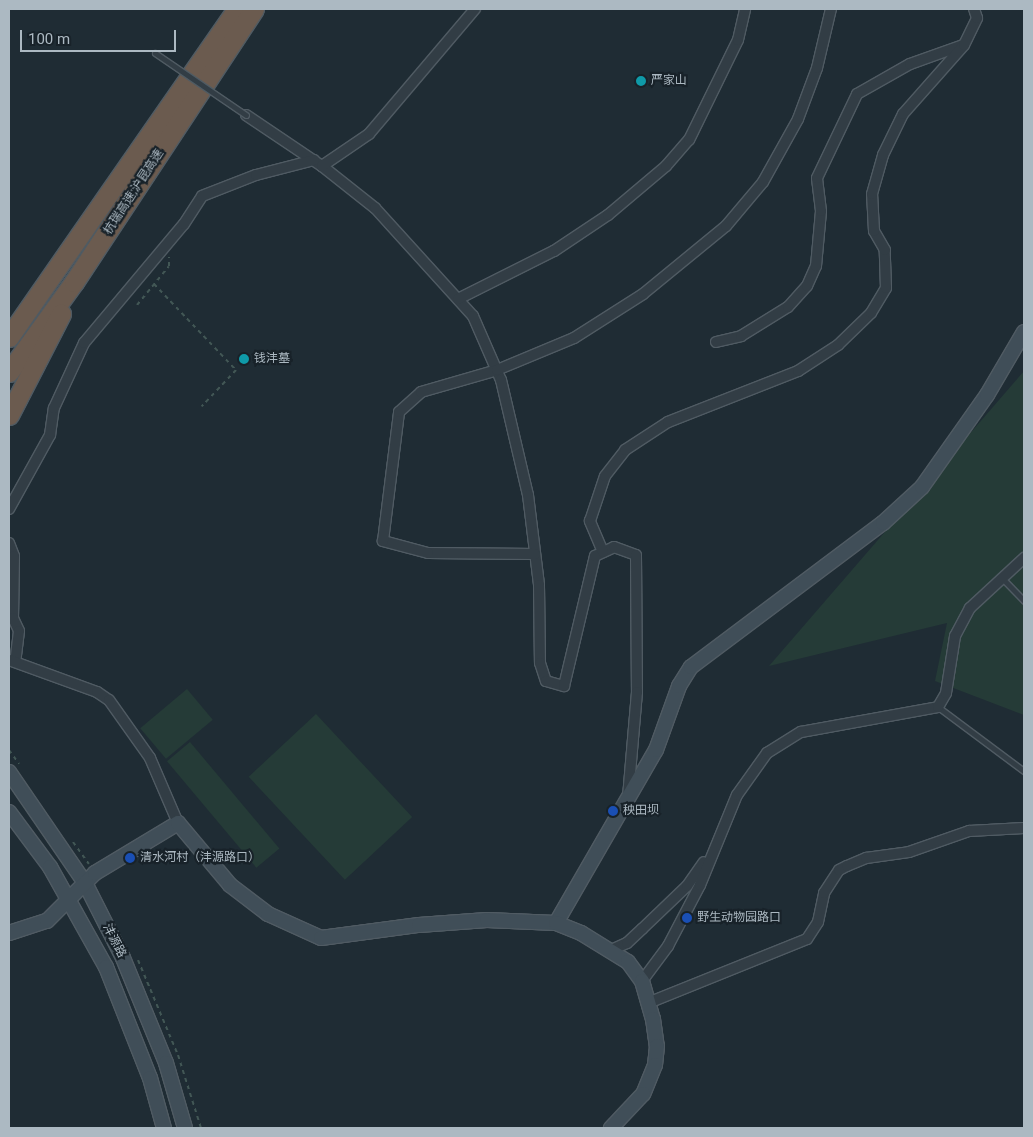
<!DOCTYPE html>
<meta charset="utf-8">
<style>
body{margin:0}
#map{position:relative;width:1033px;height:1137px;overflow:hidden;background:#1f2c34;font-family:Roboto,"Noto Sans SC",sans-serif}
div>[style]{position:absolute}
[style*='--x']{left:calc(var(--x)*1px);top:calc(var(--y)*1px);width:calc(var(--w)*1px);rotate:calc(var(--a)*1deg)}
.green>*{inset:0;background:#253b37;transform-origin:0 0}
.path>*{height:2px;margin-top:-1px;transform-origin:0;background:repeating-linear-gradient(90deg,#425755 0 4px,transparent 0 8px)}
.roads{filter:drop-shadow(1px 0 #505b63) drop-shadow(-1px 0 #505b63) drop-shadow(0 1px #505b63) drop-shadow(0 -1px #505b63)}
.lane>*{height:5px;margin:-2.5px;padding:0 2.5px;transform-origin:2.5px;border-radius:2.5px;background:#323d45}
.street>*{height:10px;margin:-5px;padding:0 5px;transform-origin:5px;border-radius:5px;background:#323d45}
.secondary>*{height:14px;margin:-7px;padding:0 7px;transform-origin:7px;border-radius:7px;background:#404e58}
.highway>*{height:19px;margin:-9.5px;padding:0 9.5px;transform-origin:9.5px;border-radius:9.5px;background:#6b5b4f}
.bridges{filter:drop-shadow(1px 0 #505b63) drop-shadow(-1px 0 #505b63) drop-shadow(0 1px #505b63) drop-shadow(0 -1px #505b63)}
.lane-bridge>*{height:5px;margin:-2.5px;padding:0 2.5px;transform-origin:2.5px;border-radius:2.5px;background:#323d45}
.dots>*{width:14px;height:14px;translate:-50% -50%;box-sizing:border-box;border:2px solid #182229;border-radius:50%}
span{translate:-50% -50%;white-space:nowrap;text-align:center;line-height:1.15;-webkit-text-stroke:4.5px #182229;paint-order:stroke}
.poi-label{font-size:12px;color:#acb9c2}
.left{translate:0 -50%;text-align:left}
.street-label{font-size:12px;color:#acb9c2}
.frame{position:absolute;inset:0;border:10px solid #acb9c2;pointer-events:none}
.scale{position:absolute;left:20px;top:30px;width:156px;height:22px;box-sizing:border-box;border:2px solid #acb9c2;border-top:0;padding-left:6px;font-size:15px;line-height:18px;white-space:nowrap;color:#acb9c2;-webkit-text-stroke:4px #182229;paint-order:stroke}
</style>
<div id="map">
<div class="green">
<div style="clip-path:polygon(1024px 371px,1024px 715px,935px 681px,947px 623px,769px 666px)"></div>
<div style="left:187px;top:689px;width:40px;height:61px;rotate:50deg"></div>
<div style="left:316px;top:714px;width:141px;height:92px;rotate:47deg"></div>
<div style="left:190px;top:742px;width:139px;height:30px;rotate:50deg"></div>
</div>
<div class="path">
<div style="--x:154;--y:284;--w:119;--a:46.4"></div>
<div style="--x:236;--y:370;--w:50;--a:133.4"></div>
<div style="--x:137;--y:305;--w:50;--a:-50.6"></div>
<div style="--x:169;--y:266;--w:9;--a:-90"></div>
<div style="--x:9;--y:750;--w:17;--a:54"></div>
<div style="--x:73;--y:842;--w:27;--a:54"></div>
<div style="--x:138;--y:960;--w:103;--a:67.2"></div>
<div style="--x:178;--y:1055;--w:77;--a:72.5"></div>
</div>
<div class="roads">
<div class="lane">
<div style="--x:1002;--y:578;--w:32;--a:46"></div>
<div style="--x:938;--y:707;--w:107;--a:36.7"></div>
</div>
<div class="street">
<div style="--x:246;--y:115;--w:92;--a:33.9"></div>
<div style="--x:322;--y:166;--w:68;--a:38.4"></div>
<div style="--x:375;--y:208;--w:146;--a:47.8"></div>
<div style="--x:473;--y:316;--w:70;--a:66.4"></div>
<div style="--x:501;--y:380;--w:118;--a:76.8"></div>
<div style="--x:528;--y:495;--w:91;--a:83"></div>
<div style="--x:539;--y:585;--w:78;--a:89.3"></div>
<div style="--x:540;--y:663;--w:19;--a:72"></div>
<div style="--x:546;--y:681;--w:19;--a:16"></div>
<div style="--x:564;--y:686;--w:134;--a:-76.6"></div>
<div style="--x:595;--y:556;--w:21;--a:-25"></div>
<div style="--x:614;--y:547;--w:23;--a:20"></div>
<div style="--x:636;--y:555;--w:137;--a:89.6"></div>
<div style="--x:637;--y:692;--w:104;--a:94.9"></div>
<div style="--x:322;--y:166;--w:57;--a:-34.2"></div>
<div style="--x:369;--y:134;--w:164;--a:-49.7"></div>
<div style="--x:458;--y:299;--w:107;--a:-26.6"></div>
<div style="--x:554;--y:251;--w:65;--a:-33.7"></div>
<div style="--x:608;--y:215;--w:76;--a:-40.2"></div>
<div style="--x:666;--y:166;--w:35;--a:-49"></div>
<div style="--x:689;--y:140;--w:111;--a:-63.9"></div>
<div style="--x:738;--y:40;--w:32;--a:-77"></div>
<div style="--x:716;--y:342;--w:26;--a:-13"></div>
<div style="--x:741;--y:336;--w:55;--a:-31.7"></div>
<div style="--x:788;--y:307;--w:28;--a:-48"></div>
<div style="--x:807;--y:286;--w:22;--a:-66"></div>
<div style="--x:816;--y:266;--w:55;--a:-84.8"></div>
<div style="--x:821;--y:211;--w:33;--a:-97"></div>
<div style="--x:817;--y:178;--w:93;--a:-64.5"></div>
<div style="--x:857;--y:94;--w:61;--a:-29.5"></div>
<div style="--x:910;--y:64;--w:56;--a:-19.7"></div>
<div style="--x:9;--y:509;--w:85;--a:-61"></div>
<div style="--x:50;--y:435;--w:27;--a:-82"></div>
<div style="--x:54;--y:408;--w:72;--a:-65.2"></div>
<div style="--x:84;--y:343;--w:155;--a:-50"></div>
<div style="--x:184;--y:224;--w:33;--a:-57"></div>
<div style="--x:202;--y:196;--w:58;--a:-21.3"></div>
<div style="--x:256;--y:175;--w:60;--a:-14.5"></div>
<div style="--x:9;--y:543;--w:14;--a:69"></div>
<div style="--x:14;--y:556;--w:62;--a:90.9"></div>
<div style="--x:13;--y:618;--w:14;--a:65"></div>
<div style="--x:19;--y:631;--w:31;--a:97"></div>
<div style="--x:603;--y:552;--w:34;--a:-113"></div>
<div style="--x:590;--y:521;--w:47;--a:-71.6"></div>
<div style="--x:605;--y:476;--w:33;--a:-52"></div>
<div style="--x:625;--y:450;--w:51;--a:-33.1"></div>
<div style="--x:668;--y:422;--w:140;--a:-21.4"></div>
<div style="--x:798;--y:371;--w:48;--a:-33"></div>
<div style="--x:838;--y:345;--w:46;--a:-44.1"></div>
<div style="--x:871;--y:313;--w:29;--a:-59"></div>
<div style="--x:886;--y:288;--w:38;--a:-92"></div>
<div style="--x:885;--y:250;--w:22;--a:-120"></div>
<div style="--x:874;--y:231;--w:37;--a:-93"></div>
<div style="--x:872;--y:194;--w:41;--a:-74.2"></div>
<div style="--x:883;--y:155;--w:46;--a:-64"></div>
<div style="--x:903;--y:114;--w:92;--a:-48.5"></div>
<div style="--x:964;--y:45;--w:30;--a:-64"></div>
<div style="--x:977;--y:18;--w:9;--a:-108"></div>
<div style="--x:535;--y:554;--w:107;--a:-179.5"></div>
<div style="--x:428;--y:553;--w:47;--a:-165.1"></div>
<div style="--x:383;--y:541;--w:130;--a:-82.9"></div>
<div style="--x:399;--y:412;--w:30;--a:-42"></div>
<div style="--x:421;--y:392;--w:79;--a:-16.1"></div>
<div style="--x:497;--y:370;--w:83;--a:-22.6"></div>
<div style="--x:574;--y:338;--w:82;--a:-32.5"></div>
<div style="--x:643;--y:294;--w:107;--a:-39.3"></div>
<div style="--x:726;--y:226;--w:57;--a:-49.9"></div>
<div style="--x:763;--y:182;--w:72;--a:-60.9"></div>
<div style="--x:798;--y:119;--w:54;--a:-69.6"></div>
<div style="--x:817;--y:68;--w:61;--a:-76.7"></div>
<div style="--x:9;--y:660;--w:94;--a:20"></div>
<div style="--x:97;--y:692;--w:14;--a:34"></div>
<div style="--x:109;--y:700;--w:71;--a:54.7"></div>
<div style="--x:150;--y:758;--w:71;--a:66.7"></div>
<div style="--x:611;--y:950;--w:17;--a:-24"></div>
<div style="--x:627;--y:943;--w:21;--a:-43"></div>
<div style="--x:642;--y:929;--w:62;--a:-43.7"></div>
<div style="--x:687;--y:886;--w:29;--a:-55"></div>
<div style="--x:642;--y:981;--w:44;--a:-53.4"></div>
<div style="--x:668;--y:946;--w:69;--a:-62.3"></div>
<div style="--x:700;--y:885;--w:97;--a:-67.7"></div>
<div style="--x:737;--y:795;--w:52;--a:-54.5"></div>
<div style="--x:767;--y:753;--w:40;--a:-32"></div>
<div style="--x:801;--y:732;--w:139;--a:-10.3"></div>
<div style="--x:938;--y:707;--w:16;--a:-60"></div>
<div style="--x:946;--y:693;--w:58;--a:-81"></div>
<div style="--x:955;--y:636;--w:32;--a:-62"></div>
<div style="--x:970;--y:608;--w:74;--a:-42.8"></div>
<div style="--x:648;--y:1003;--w:171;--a:-21.9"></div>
<div style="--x:807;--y:939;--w:20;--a:-57"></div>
<div style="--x:818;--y:922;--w:30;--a:-78"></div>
<div style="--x:824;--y:893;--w:27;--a:-57"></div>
<div style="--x:839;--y:870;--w:9;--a:-27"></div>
<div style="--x:847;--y:866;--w:21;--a:-23"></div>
<div style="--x:866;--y:858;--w:43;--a:-7.9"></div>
<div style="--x:909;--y:852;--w:64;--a:-19.3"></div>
<div style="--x:969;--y:831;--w:55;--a:-3.1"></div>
</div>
<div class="secondary">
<div style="--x:9;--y:772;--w:135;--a:55.6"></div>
<div style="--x:85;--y:883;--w:84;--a:63.1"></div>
<div style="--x:123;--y:958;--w:113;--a:67.7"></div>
<div style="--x:166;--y:1063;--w:68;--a:73.7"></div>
<div style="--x:9;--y:812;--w:69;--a:53.3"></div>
<div style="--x:50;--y:867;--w:115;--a:60.8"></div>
<div style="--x:106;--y:967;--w:119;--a:68.4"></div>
<div style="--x:150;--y:1078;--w:52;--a:74.4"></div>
<div style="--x:556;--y:923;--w:200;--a:-60"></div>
<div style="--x:656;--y:750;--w:68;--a:-70.2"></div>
<div style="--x:679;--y:686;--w:22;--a:-58"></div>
<div style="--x:691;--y:667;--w:240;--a:-36.9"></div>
<div style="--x:883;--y:523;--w:53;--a:-42.7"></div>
<div style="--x:922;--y:487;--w:113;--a:-54.8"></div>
<div style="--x:987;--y:395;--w:73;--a:-59.6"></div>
<div style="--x:9;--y:933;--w:40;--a:-18"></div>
<div style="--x:47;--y:921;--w:68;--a:-45"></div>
<div style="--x:95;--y:873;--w:97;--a:-31.1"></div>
<div style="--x:178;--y:823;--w:81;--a:50"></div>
<div style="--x:230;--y:885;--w:48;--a:37.3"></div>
<div style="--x:268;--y:914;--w:58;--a:24.4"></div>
<div style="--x:321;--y:938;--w:99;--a:-7.6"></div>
<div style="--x:419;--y:925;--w:68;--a:-4.2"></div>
<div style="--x:487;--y:920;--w:69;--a:2.5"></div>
<div style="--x:556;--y:923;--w:27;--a:22"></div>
<div style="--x:581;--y:933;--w:55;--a:31.7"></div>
<div style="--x:628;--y:962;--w:24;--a:54"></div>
<div style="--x:642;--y:981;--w:40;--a:74"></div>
<div style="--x:653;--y:1019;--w:27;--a:82"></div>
<div style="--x:657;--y:1046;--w:19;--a:96"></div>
<div style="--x:655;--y:1065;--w:31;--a:112"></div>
<div style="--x:643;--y:1094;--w:47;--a:133.3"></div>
</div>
<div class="highway">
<div style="--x:9;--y:337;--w:399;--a:-55.2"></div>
<div style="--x:9;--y:372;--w:111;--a:-54.2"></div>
<div style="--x:74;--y:282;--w:327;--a:-56.6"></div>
<div style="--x:9;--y:415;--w:114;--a:-62.8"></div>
</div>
</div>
<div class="bridges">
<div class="lane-bridge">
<div style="--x:155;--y:53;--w:110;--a:34.3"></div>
</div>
</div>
<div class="dots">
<div style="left:641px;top:81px;background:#0f9aa8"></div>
<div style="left:244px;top:359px;background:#0f9aa8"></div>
<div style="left:613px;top:811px;background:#1a4fb4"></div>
<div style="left:130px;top:858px;background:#1a4fb4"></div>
<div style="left:687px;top:918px;background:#1a4fb4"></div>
</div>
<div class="poi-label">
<span class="left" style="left:651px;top:81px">严家山</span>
<span class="left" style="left:254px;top:359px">钱沣墓</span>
<span class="left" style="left:623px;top:811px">秧田坝</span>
<span class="left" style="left:140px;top:858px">清水河村（沣源路口）</span>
<span class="left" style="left:697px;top:918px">野生动物园路口</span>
</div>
<div class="street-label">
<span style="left:134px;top:192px;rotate:-57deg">杭瑞高速;沪昆高速</span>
<span style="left:114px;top:941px;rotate:63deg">沣源路</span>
</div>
<div class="frame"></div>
<div class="scale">100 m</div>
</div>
